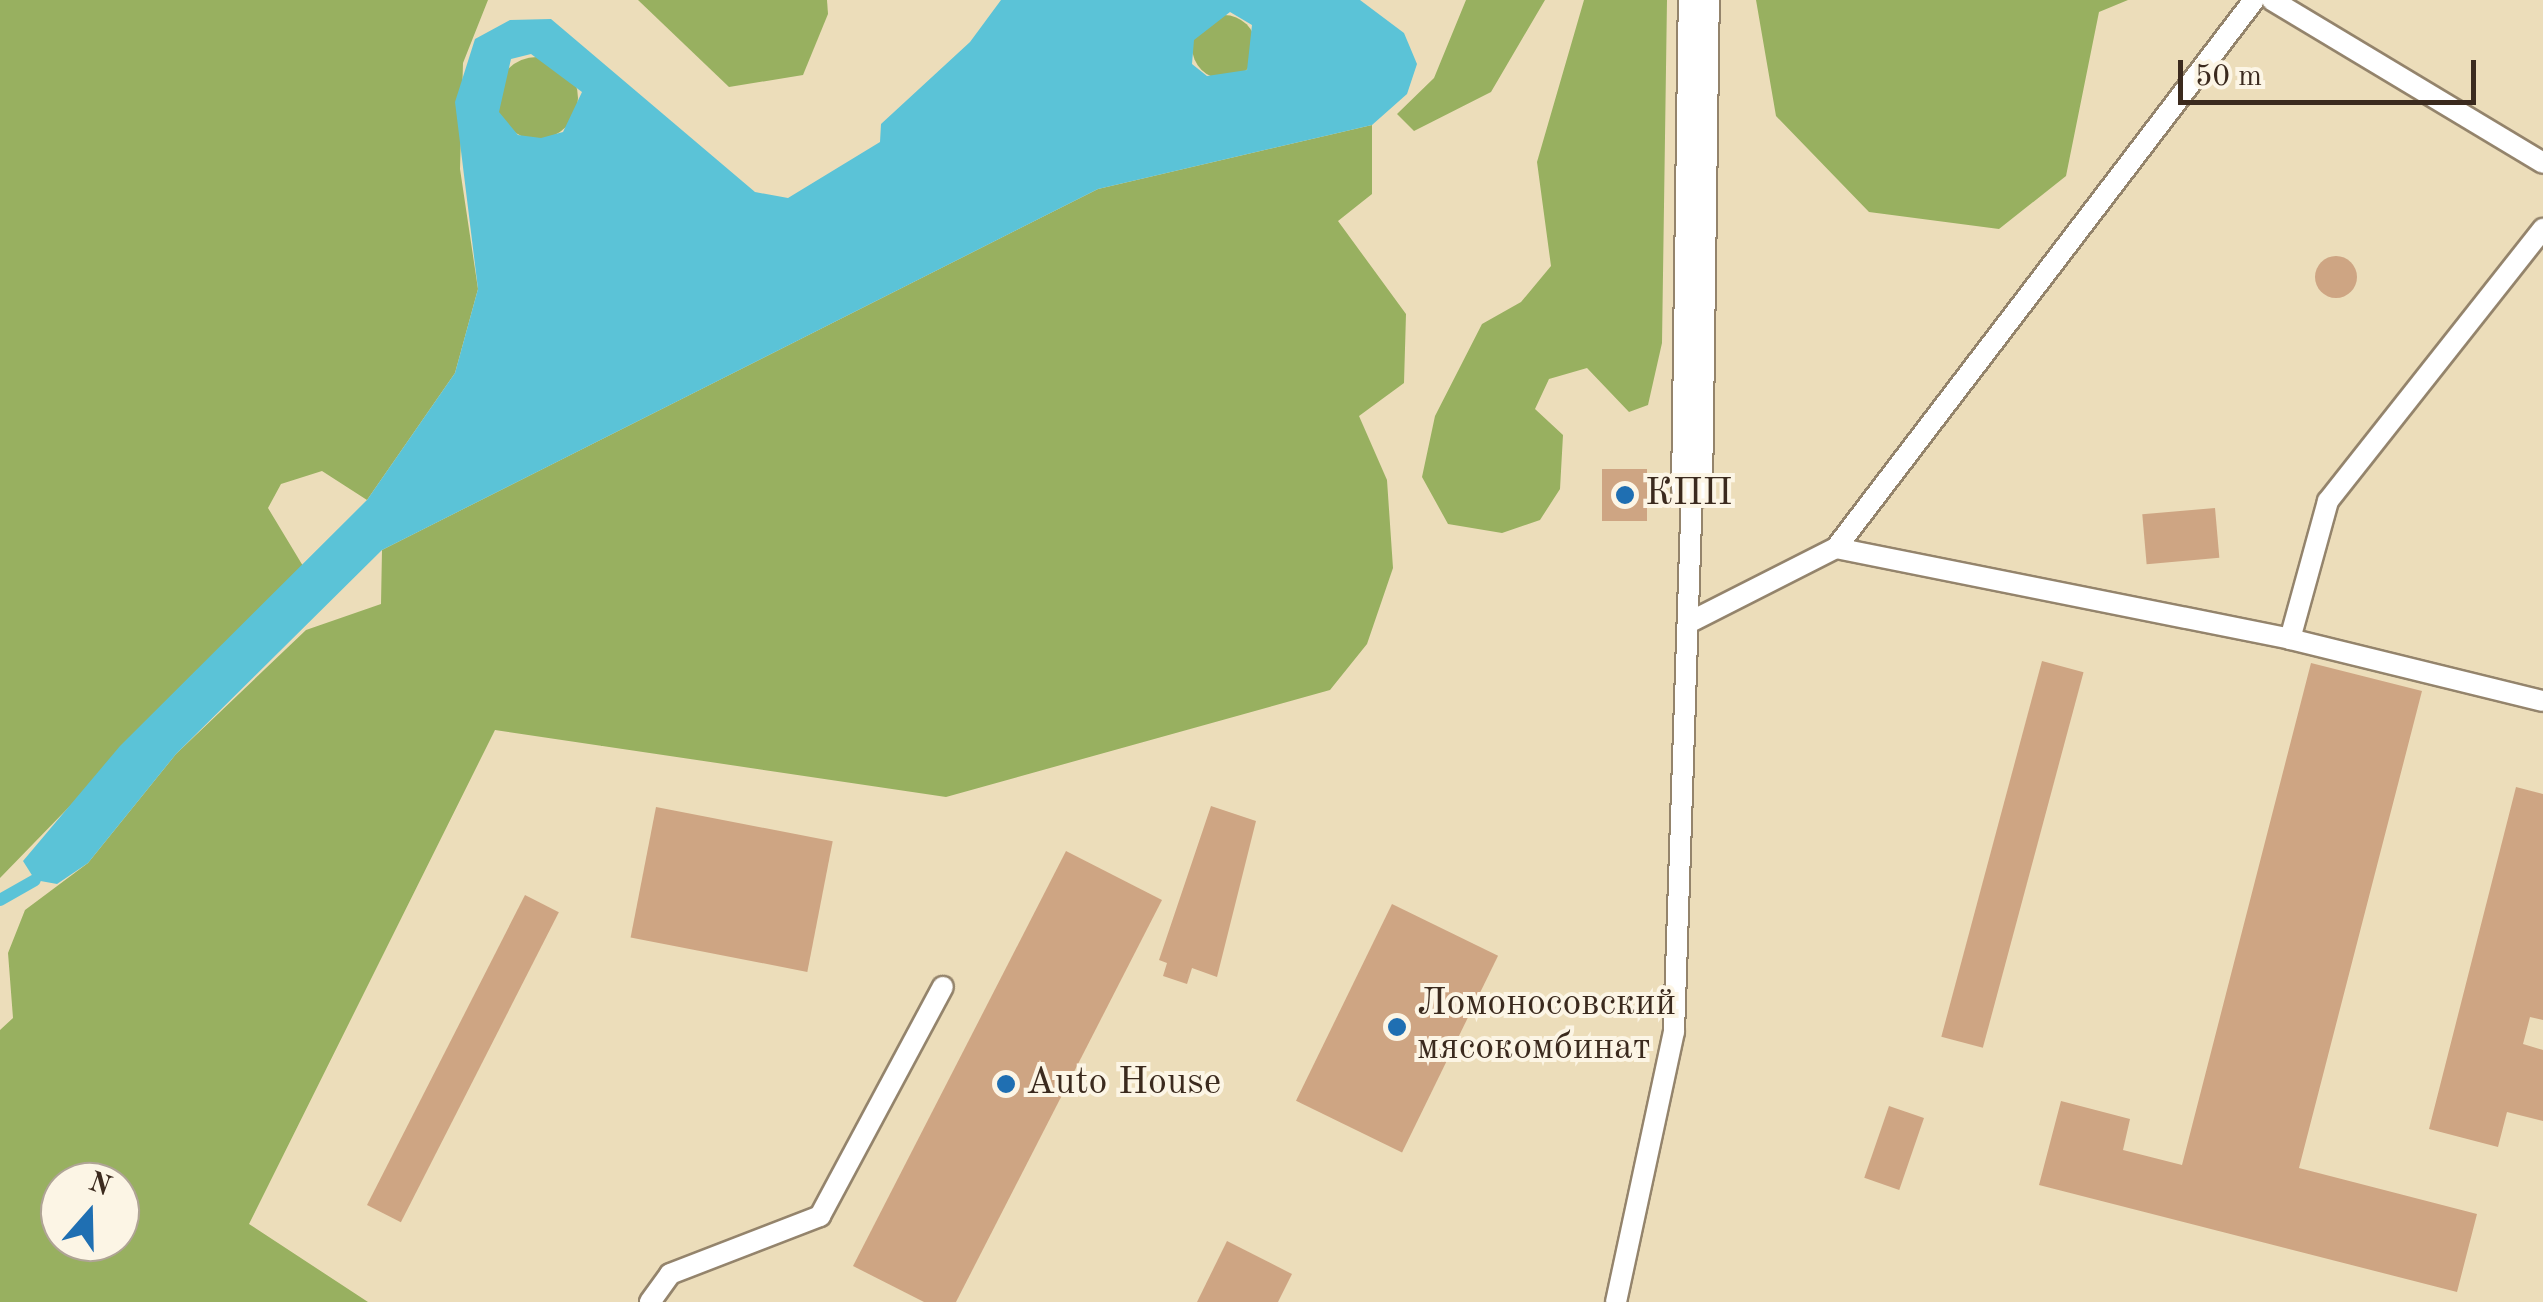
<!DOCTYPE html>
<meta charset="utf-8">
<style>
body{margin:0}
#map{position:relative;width:2543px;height:1302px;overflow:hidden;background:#ecddba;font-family:"Old Standard TT",serif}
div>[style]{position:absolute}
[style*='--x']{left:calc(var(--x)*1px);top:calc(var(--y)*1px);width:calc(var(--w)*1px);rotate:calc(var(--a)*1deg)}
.forest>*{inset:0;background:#98b060}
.round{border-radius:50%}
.water>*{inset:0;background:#5bc3d7}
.stream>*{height:12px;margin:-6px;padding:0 6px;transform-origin:6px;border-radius:6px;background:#5bc3d7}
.building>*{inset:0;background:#cea583;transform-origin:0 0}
.roads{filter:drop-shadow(2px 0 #94846c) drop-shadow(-2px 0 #94846c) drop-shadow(0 2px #94846c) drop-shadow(0 -2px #94846c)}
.service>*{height:20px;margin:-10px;padding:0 10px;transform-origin:10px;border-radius:10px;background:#fff}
.minor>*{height:40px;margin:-20px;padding:0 20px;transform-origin:20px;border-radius:20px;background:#fff}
.dots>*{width:28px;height:28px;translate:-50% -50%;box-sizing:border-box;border:5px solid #fcf5e5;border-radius:50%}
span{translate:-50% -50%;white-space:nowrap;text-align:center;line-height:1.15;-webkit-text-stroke:8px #fcf5e5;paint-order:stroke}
.poi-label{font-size:38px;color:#3b2a1e}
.left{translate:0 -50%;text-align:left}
.north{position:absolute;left:40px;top:1162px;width:100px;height:100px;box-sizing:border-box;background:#fcf5e5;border:2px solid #afa495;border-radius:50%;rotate:20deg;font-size:28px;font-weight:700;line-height:40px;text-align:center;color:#3b2a1e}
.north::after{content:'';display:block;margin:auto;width:35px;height:45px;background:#1f6fb2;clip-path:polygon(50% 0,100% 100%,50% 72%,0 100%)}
.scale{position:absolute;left:2178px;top:60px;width:298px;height:45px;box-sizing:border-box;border:5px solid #3b2a1e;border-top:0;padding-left:12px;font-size:30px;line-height:35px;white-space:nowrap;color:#3b2a1e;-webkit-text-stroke:8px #fcf5e5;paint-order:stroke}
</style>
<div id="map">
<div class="forest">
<div style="clip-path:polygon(0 0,488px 0,463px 63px,460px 169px,478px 289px,455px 373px,367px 500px,322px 471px,281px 484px,268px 508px,303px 566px,0 878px)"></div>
<div style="clip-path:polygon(638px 0,827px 0,828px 14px,803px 75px,729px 87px)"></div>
<div style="clip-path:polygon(1466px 0,1545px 0,1491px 92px,1414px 131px,1397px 114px,1434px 78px)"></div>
<div style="clip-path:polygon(1584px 0,1667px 0,1662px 343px,1648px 405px,1629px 412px,1587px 368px,1549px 379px,1535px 409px,1563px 435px,1560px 489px,1540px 520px,1502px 533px,1448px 524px,1422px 477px,1435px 416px,1482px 324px,1521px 302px,1551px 266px,1537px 162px)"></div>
<div style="clip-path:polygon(1756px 0,2128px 0,2099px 12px,2066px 176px,1999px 229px,1869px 212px,1776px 116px)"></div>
<div class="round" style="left:1192px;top:15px;width:64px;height:64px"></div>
<div class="round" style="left:496px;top:57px;width:82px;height:82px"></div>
<div style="clip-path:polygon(evenodd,1372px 125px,1372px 194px,1338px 221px,1406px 314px,1404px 383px,1359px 416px,1387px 480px,1393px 568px,1367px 644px,1330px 690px,946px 797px,495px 730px,249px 1224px,368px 1302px,0 1302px,0 1030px,13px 1018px,8px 953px,25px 910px,88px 863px,176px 754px,306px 630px,381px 604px,382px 550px,1098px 189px,1372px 125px,60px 1182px,120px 1182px,120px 1242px,60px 1242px,60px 1182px)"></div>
</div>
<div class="water">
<div style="clip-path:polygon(evenodd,1001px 0,1360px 0,1404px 33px,1417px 64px,1407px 94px,1372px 125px,1098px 189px,382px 550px,176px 754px,88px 863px,57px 884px,35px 880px,23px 861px,120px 746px,367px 500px,455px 373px,478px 289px,455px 102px,475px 39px,510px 20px,551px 19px,755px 192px,788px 198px,880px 142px,881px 124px,970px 42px,1001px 0,1230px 12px,1252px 25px,1247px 70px,1207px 76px,1192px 64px,1194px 40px,1230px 12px,1001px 0,531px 54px,582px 92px,563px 132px,541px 138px,518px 135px,499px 112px,511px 59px,531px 54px)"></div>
</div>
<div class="stream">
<div style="--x:0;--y:900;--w:40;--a:-29.7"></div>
</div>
<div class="building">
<div class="round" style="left:2315px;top:256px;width:42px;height:42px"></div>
<div style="left:1647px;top:469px;width:52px;height:45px;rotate:90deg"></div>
<div style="left:2215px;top:508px;width:50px;height:73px;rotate:85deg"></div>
<div style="left:2042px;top:661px;width:43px;height:389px;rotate:15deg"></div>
<div style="clip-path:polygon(2311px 663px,2422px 691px,2299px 1168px,2477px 1214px,2457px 1292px,2039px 1185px,2061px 1101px,2130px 1119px,2123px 1150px,2182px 1165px)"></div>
<div style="clip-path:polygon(2516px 787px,2543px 794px,2543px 1020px,2530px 1017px,2523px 1044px,2543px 1050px,2543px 1121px,2507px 1112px,2498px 1147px,2429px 1129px)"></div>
<div style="clip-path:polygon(1211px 806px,1256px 821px,1217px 977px,1192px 968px,1187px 984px,1163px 976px,1167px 963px,1159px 960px)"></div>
<div style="left:656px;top:807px;width:180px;height:133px;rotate:11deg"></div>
<div style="clip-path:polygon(1066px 851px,1162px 900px,956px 1302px,924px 1302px,853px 1266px)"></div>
<div style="left:525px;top:895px;width:38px;height:348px;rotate:27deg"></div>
<div style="left:1392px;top:904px;width:118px;height:219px;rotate:26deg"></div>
<div style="left:1889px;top:1106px;width:37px;height:76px;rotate:19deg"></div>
<div style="clip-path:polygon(1227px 1241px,1292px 1274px,1278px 1302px,1197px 1302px)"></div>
</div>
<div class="roads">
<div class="service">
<div style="--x:2272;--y:0;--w:316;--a:31"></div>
<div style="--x:1836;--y:548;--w:463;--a:11.3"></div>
<div style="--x:2290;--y:639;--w:260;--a:13.8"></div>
<div style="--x:1688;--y:623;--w:166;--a:-26.9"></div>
<div style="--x:1836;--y:548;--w:689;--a:-52.66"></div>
<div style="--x:2290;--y:639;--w:143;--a:-74.6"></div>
<div style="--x:2328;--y:501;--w:347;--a:-51.7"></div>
<div style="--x:650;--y:1302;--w:34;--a:-54"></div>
<div style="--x:670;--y:1274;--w:161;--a:-21.1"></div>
<div style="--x:820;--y:1216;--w:260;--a:-61.8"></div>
<div style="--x:1616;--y:1302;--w:276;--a:-77.9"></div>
<div style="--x:1674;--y:1032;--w:543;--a:-88.1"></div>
</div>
<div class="minor">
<div style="--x:1692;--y:489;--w:489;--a:-89.2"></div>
</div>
</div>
<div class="dots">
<div style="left:1625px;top:495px;background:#1f6fb2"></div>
<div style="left:1397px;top:1027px;background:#1f6fb2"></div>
<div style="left:1006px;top:1084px;background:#1f6fb2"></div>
</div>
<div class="poi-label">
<span class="left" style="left:1645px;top:495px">КПП</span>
<span class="left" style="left:1417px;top:1027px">Ломоносовский<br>мясокомбинат</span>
<span class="left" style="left:1026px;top:1084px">Auto House</span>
</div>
<div class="north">N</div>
<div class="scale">50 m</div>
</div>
